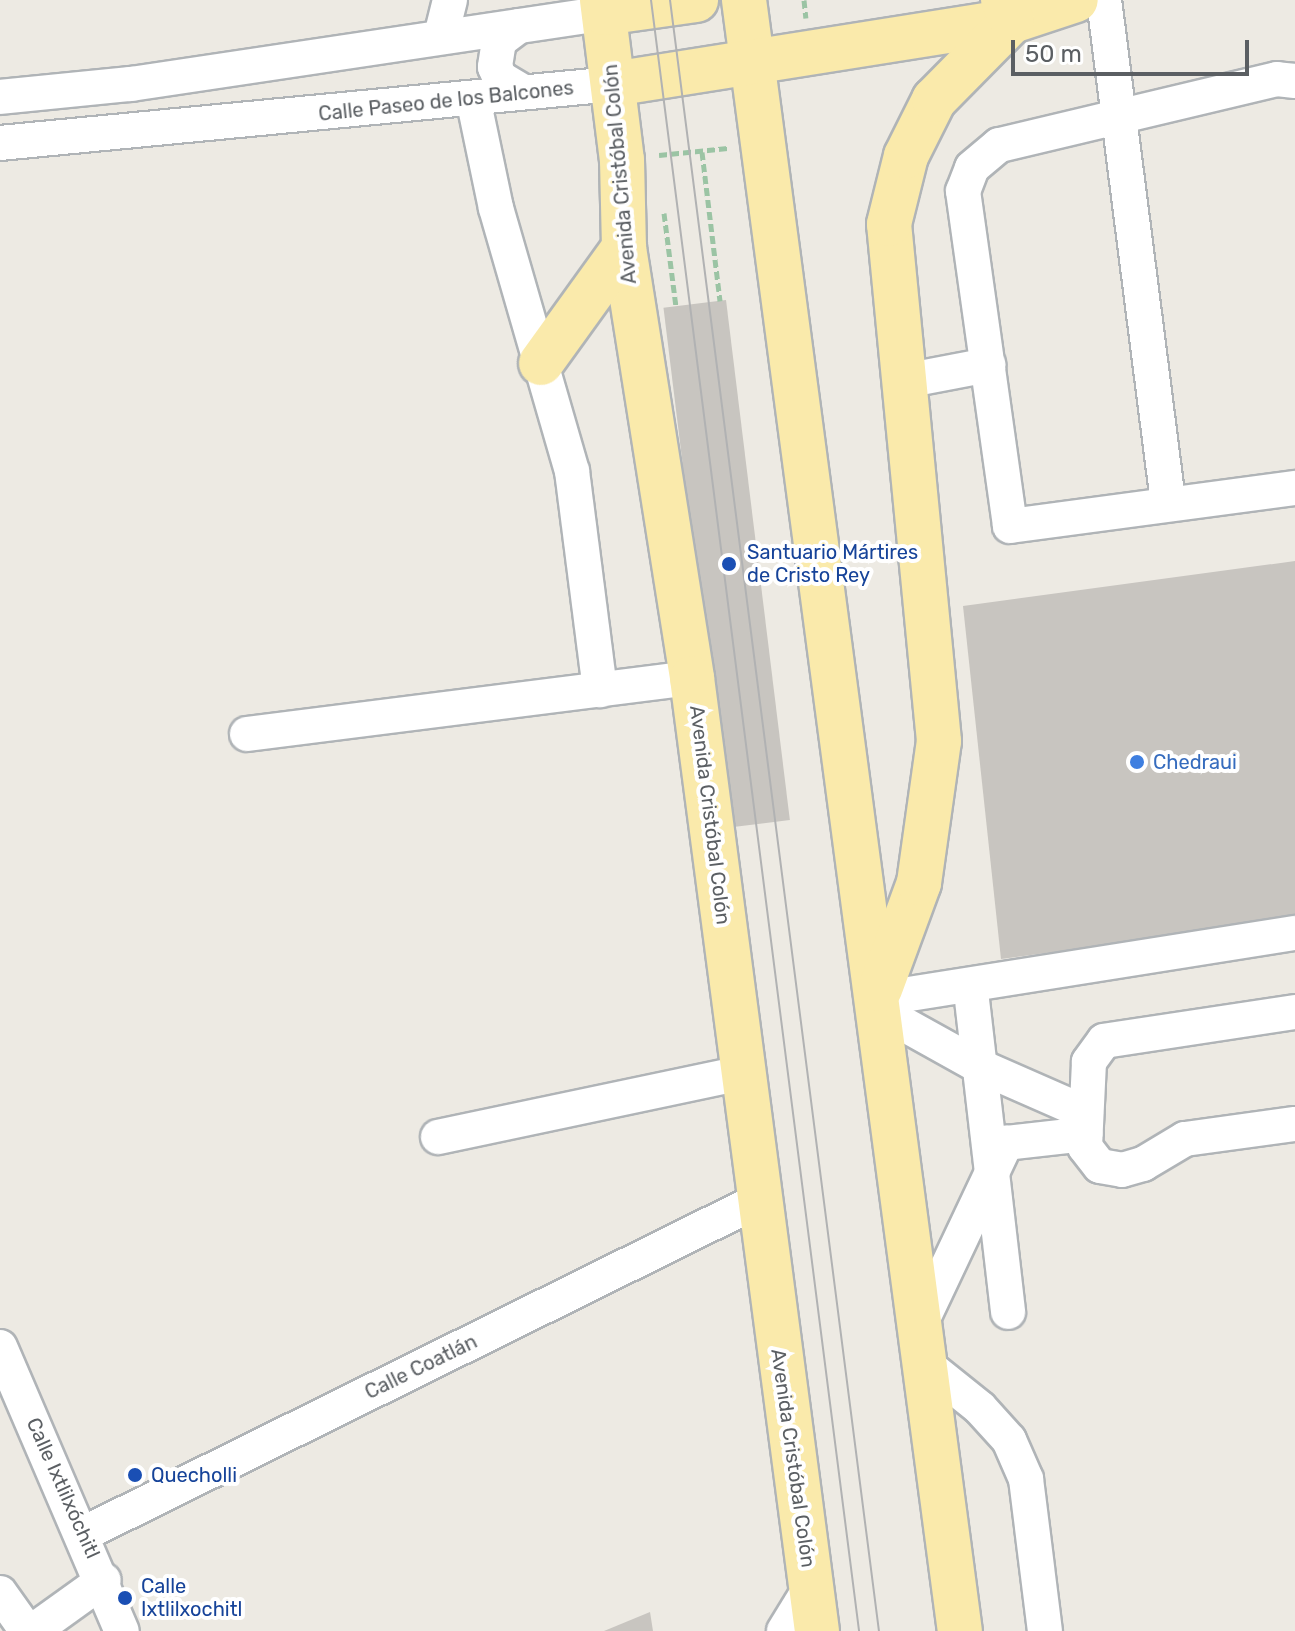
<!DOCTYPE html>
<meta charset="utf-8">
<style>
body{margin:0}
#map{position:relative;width:1295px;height:1631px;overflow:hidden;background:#edeae3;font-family:Rubik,sans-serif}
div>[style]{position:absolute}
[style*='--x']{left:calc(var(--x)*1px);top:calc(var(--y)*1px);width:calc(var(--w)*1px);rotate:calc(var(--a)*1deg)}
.building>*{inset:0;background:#c8c5c0;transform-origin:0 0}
.path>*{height:5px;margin-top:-2.5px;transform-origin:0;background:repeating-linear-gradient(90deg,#9bc4a4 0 8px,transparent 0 12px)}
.roads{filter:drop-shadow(2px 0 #b0b4b7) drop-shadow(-2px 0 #b0b4b7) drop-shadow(0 2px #b0b4b7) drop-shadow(0 -2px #b0b4b7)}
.minor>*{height:34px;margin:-17px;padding:0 17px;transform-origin:17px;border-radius:17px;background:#fff}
.major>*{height:44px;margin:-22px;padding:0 22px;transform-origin:22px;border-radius:22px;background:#faeaab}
.tram>*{height:2px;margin:-1px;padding:0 1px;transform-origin:1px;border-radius:1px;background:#b1b2b3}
.dots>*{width:22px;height:22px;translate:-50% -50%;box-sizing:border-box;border:4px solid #fff;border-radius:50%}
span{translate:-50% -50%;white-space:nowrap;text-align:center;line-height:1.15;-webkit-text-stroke:8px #fff;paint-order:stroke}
.street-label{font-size:20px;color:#5b5f63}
.transit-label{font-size:20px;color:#164399}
.left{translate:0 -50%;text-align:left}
.shop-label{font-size:20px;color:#366cbe}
.scale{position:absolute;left:1011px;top:40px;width:238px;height:36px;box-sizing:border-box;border:4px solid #5b5f63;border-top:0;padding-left:10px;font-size:24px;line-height:28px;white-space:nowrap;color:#5b5f63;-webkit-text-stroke:6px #fff;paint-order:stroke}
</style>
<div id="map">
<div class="building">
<div style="left:726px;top:300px;width:524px;height:63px;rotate:83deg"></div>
<div style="clip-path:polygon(1295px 561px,1295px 919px,1001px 959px,963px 606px)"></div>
<div style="clip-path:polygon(650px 1612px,653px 1631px,604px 1631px)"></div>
</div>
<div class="path">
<div style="--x:804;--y:0;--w:18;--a:84"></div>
<div style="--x:702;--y:152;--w:150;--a:83.1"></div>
<div style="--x:659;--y:155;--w:69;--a:-5.8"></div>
<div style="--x:664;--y:213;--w:95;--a:82.7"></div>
</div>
<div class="roads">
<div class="minor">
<div style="--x:1104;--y:0;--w:506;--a:82.73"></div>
<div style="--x:519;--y:26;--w:25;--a:143"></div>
<div style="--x:499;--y:41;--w:26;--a:99"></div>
<div style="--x:495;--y:67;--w:12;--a:66"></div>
<div style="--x:500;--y:78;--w:26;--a:31"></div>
<div style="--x:441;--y:36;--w:37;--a:-76"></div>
<div style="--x:1295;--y:81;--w:18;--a:-174"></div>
<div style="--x:1277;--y:79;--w:286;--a:166.6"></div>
<div style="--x:999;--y:145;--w:35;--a:140"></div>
<div style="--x:972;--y:168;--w:25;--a:111"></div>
<div style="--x:963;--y:191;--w:338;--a:82"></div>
<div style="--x:1010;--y:526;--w:288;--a:-7.6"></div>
<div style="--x:0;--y:97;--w:132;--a:-5.7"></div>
<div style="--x:131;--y:84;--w:478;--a:-8.5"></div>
<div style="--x:473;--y:98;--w:112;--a:78.2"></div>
<div style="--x:496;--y:208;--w:274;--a:73.9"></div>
<div style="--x:572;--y:471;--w:221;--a:82.7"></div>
<div style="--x:0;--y:143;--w:616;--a:-5.5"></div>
<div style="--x:904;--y:381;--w:86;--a:-10.8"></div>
<div style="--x:247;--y:734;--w:449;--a:-7.2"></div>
<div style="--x:878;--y:999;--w:422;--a:-9"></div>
<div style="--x:972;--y:1000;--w:314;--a:83.4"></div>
<div style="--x:880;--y:1011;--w:113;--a:29.1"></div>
<div style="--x:979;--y:1066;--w:117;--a:23.7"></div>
<div style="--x:1295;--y:1012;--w:193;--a:171.4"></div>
<div style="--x:1104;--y:1041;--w:26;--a:126"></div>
<div style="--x:1089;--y:1062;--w:85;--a:92.7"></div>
<div style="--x:1085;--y:1147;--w:24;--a:52"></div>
<div style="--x:1100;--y:1166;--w:22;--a:10"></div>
<div style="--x:1122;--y:1170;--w:22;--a:-16"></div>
<div style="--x:1143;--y:1164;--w:49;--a:-30.8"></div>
<div style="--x:1185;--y:1139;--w:111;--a:-7.8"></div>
<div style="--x:438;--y:1137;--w:312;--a:-11.9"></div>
<div style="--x:919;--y:1327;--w:204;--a:-64.7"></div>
<div style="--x:1006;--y:1143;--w:80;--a:-6.5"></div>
<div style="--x:0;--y:1347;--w:309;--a:66.8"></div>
<div style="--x:924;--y:1363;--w:72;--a:38.8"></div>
<div style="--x:980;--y:1408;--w:43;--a:47.8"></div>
<div style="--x:1009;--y:1440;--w:43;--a:66.4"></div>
<div style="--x:1026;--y:1479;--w:153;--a:82.9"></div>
<div style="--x:83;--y:1534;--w:754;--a:-26.29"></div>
<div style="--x:0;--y:1593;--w:47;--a:54.6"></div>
<div style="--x:33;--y:1631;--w:87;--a:-35.7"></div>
<div style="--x:784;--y:1631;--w:52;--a:-58.5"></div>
</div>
<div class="major">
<div style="--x:602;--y:0;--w:161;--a:82.9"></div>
<div style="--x:622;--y:160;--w:88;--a:88.7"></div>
<div style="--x:624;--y:248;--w:435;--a:81"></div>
<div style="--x:692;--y:678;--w:961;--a:82.53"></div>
<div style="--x:744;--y:0;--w:1645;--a:82.46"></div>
<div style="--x:604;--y:13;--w:93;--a:-8"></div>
<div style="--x:613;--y:84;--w:404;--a:-9"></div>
<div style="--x:1012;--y:21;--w:67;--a:-18.2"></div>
<div style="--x:541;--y:363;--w:142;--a:-54.2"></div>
<div style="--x:880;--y:989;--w:113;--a:-69.8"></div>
<div style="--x:919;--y:883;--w:143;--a:-82"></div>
<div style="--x:939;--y:741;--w:519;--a:-95.52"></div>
<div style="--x:889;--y:224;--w:70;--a:-76"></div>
<div style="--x:906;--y:156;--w:63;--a:-63.4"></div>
<div style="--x:934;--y:100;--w:111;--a:-45.4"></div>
<div style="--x:1012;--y:21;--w:23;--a:-113"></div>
</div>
</div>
<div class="tram">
<div style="--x:651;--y:0;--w:1644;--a:82.73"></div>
<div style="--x:670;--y:0;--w:1644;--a:82.7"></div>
</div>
<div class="dots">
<div style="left:729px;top:564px;background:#1a4fb4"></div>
<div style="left:1137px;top:762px;background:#3f7fe0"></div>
<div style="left:135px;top:1475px;background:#1a4fb4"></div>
<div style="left:125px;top:1598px;background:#1a4fb4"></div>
</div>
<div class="street-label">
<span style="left:446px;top:101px;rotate:-6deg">Calle Paseo de los Balcones</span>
<span style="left:620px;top:174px;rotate:-95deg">Avenida Cristóbal Colón</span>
<span style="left:710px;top:815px;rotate:83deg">Avenida Cristóbal Colón</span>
<span style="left:421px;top:1367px;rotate:-26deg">Calle Coatlán</span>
<span style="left:793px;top:1458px;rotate:82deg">Avenida Cristóbal Colón</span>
<span style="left:63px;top:1488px;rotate:66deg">Calle Ixtlilxóchitl</span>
</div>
<div class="transit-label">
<span class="left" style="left:747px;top:564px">Santuario Mártires<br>de Cristo Rey</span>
<span class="left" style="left:151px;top:1475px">Quecholli</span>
<span class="left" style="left:141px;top:1598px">Calle<br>Ixtlilxochitl</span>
</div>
<div class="shop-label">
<span class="left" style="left:1153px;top:762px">Chedraui</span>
</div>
<div class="scale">50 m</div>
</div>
